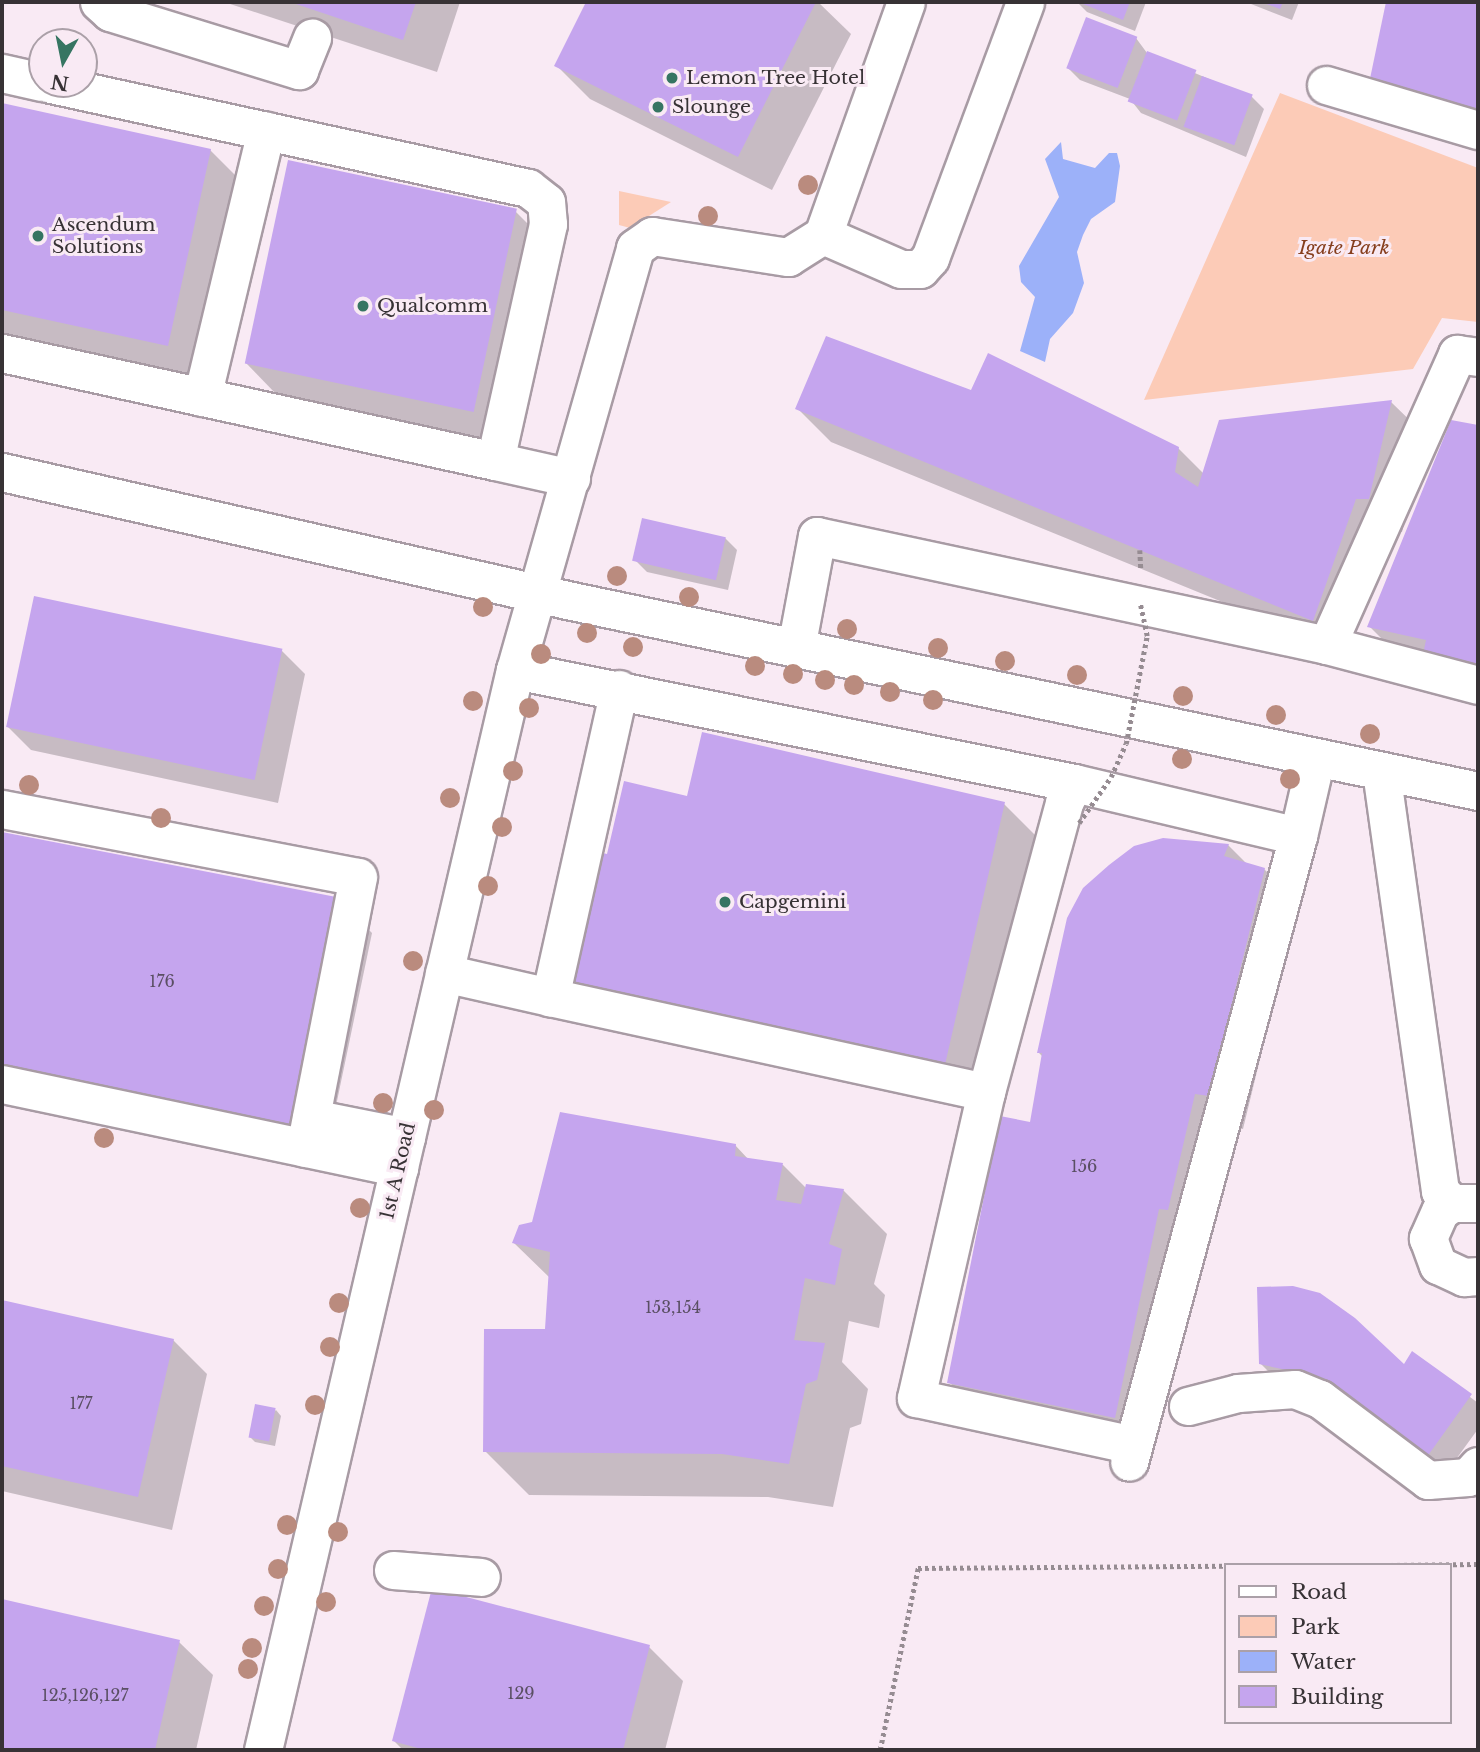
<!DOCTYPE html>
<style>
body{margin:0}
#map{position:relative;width:1480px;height:1752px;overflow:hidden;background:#f9eaf4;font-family:"Libre Baskerville",serif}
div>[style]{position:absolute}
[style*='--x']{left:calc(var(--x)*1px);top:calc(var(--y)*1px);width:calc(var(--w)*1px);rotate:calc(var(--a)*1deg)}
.green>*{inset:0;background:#fccbb7}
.water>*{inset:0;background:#9cb1f9}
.shadow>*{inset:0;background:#0003}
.building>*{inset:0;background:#c5a5ee;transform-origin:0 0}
.path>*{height:4.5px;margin-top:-2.25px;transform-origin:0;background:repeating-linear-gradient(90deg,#968c92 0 3.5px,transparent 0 7px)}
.roads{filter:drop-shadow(2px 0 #a89ba4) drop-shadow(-2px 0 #a89ba4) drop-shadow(0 2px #a89ba4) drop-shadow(0 -2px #a89ba4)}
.minor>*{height:37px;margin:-18.5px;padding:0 18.5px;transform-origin:18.5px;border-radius:18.5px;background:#fff}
.path-bridge>*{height:4.5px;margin-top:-2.25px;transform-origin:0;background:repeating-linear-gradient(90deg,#968c92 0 3.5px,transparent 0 7px)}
.trees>*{width:20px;height:20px;margin:-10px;border-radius:50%;background:#ba8b7e}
.dots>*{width:19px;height:19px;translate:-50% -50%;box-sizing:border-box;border:4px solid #f9eaf4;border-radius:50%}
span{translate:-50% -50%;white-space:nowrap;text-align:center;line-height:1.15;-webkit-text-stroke:6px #f9eaf4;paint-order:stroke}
.number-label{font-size:16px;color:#5a4f63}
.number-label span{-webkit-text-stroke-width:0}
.poi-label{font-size:19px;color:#373235}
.left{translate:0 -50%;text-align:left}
.park-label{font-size:19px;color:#863e1d;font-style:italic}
.street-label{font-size:19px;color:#373235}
.frame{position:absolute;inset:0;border:4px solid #373235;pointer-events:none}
.legend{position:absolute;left:1224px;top:1563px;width:228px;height:161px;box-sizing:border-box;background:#f9eaf4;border:2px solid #aba0a8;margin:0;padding:9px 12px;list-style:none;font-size:21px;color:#373235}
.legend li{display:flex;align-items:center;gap:14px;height:35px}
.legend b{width:35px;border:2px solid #aba0a8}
.north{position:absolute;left:28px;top:28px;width:70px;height:70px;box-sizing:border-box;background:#f9eaf4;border:2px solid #aba0a8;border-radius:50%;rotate:189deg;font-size:19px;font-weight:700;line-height:28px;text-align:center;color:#373235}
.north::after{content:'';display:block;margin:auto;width:24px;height:32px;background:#367562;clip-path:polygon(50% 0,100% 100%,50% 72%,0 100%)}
</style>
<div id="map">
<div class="green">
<div style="clip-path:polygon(1280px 93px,1478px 168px,1478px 322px,1442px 318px,1413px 369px,1144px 400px)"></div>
<div style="clip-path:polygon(619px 191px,671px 202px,630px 228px,619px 225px)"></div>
</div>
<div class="water">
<div style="clip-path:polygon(1061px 142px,1063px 159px,1095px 168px,1109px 153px,1117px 153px,1120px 166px,1115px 202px,1091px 219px,1083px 235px,1077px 252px,1084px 283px,1073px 313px,1050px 339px,1045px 362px,1020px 351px,1035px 297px,1021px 282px,1019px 266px,1059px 197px,1045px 159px)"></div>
</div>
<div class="shadow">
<div style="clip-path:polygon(224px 2px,460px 2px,437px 72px)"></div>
<div style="clip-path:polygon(588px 2px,818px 2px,851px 34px,772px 190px,590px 99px,556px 65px)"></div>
<div style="clip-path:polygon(1077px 2px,1146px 2px,1135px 31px,1087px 12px)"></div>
<div style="clip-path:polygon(1246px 2px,1299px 2px,1292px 20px)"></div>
<div style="clip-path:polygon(1388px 2px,1478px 2px,1478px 135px,1369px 93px)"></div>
<div style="clip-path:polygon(1136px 38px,1147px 53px,1252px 97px,1264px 109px,1246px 157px,1141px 113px,1130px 99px,1080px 80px,1068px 68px)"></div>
<div style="clip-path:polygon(2px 105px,210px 150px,244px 184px,201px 379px,2px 335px)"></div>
<div style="clip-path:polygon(516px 212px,550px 246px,506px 446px,278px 396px,245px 362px)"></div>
<div style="clip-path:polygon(972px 392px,1178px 448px,1204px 474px,1391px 402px,1425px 435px,1402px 532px,1390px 532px,1347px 653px,831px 442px,797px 408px)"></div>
<div style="clip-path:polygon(1452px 422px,1478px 427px,1478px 692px,1403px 660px,1369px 626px)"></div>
<div style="clip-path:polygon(725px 538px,737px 550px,728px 590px,647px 572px,635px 560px)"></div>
<div style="clip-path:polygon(281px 650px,305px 674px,278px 803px,31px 750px,7px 726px)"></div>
<div style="clip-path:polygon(688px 798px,1004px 804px,1038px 838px,977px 1102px)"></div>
<div style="clip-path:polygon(2px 834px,338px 899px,372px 933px,326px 1154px,2px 1090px)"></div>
<div style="clip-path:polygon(1163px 840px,1228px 845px,1248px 865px,1264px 869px,1298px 903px,1243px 1129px,1229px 1127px,1149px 1451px,983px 1416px,949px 1382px,1031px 1124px,1043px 1057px,1039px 1053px)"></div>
<div style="clip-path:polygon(735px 1145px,749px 1160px,783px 1165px,807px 1189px,843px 1190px,887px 1234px,874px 1284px,885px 1295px,879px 1328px,849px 1321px,842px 1362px,868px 1389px,861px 1424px,850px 1428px,833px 1507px,768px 1497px,529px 1495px,485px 1451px,547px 1331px,550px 1278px,514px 1243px,533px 1223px)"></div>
<div style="clip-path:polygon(2px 1302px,173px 1340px,207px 1374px,172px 1530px,2px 1491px)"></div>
<div style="clip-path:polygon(1413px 1354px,1478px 1403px,1478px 1429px,1438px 1484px,1279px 1382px,1260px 1363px,1404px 1367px)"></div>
<div style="clip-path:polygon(276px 1410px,281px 1416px,275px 1446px,255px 1442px,249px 1436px)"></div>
<div style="clip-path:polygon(2px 1601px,179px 1642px,213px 1675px,196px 1750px,2px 1750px)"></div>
<div style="clip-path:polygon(649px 1647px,683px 1681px,665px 1750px,403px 1750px,394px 1741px)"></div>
</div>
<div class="building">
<div style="clip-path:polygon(290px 2px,416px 2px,403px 40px)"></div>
<div style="clip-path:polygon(586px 2px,816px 2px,738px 157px,554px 66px)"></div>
<div style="clip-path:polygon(1078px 2px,1130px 2px,1123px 20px)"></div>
<div style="clip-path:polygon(1261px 2px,1283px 2px,1280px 9px)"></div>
<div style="clip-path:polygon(1386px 2px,1478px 2px,1478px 117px,1367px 93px)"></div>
<div style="left:1086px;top:17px;width:55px;height:55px;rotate:21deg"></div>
<div style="left:1147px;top:51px;width:53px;height:54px;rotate:21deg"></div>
<div style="left:1202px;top:76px;width:54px;height:54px;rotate:20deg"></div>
<div style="clip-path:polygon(2px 103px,211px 149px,168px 346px,2px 310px)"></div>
<div style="left:288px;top:160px;width:234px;height:208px;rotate:12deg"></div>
<div style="clip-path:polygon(826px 336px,971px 390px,988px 353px,1179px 447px,1175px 472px,1198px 487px,1219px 420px,1392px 400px,1369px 499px,1356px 499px,1313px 621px,795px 409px)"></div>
<div style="clip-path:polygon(1451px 420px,1478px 425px,1478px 666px,1423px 655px,1426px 640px,1367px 627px)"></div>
<div style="left:642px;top:518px;width:86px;height:44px;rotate:13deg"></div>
<div style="left:34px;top:596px;width:254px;height:134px;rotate:12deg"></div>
<div style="clip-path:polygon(702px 732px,1005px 802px,944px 1069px,560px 981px,590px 850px,607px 854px,624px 781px,687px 796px)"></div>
<div style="left:2px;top:832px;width:343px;height:232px;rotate:11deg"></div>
<div style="clip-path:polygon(1163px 838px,1229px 844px,1224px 856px,1265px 868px,1209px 1096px,1195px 1094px,1168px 1210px,1159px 1209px,1115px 1418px,947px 1383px,1000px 1116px,1030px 1122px,1042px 1053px,1037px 1053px,1067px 918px,1083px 888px,1109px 865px,1134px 846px)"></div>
<div style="clip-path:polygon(560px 1112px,736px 1144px,735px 1156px,783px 1163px,776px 1200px,801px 1204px,806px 1184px,844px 1189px,829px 1244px,842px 1249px,835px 1285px,805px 1278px,794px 1340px,825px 1343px,817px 1380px,806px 1384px,789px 1464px,722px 1454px,483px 1452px,484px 1329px,545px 1329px,550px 1252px,512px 1243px,519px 1225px,532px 1222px)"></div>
<div style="clip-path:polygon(1293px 1286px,1320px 1293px,1355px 1318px,1404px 1364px,1412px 1351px,1472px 1394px,1419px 1468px,1296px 1372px,1259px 1364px,1257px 1287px)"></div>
<div style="clip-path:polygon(2px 1300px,174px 1339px,138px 1497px,2px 1466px)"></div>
<div style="left:255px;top:1404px;width:21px;height:34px;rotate:11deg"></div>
<div style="clip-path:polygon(432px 1588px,650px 1645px,623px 1750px,425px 1750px,392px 1741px)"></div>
<div style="clip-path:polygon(2px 1599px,180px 1640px,155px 1750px,2px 1750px)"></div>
</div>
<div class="path">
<div style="--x:1140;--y:550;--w:20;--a:87"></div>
<div style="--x:1390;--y:1565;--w:88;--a:-0.7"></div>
<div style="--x:880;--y:1750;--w:186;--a:-78.2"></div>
<div style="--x:918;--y:1568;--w:308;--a:-0.4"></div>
</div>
<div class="roads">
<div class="minor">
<div style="--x:99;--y:2;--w:15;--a:42"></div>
<div style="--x:110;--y:12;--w:198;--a:17.1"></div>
<div style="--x:299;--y:70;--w:35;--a:-68"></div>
<div style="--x:2;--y:73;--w:41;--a:12.7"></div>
<div style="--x:1326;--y:85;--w:159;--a:16.5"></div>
<div style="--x:823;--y:235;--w:85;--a:23.6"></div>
<div style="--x:901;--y:269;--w:19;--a:0"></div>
<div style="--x:920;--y:269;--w:15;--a:-48"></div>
<div style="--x:930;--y:258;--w:273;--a:-69.6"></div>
<div style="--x:2;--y:353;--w:505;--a:12.36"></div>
<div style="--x:495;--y:461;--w:243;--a:-77.4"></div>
<div style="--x:548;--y:224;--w:22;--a:-95"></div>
<div style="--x:546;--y:202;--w:23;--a:-142"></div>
<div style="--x:528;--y:188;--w:488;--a:-167.7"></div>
<div style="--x:202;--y:397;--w:274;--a:-76.5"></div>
<div style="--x:495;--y:461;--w:78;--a:12.6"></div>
<div style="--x:2;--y:472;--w:579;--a:12.76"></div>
<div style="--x:567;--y:600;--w:931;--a:11.84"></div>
<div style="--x:1327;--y:645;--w:319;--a:-65.9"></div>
<div style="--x:1457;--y:354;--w:21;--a:8"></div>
<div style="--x:796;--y:648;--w:114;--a:-79.4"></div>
<div style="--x:817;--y:536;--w:522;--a:12.06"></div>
<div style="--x:1327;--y:645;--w:156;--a:14.8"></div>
<div style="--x:515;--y:670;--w:570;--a:11.43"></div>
<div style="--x:1074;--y:783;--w:230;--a:13.3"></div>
<div style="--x:1298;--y:836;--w:648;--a:105.11"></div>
<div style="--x:619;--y:689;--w:316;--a:102.6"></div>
<div style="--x:550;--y:997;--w:446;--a:12.3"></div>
<div style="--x:1381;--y:771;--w:424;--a:82"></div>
<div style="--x:1440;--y:1191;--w:17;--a:45"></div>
<div style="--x:1074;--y:783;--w:22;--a:117"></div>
<div style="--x:1064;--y:803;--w:299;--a:105.1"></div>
<div style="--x:986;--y:1092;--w:314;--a:102.9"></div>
<div style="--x:916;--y:1398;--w:222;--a:12.2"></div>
<div style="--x:2;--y:809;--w:362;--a:10.8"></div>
<div style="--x:358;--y:877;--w:276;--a:101.1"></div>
<div style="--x:1298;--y:836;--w:80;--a:-77"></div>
<div style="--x:444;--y:973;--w:109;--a:12.8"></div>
<div style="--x:2;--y:1084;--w:406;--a:11.9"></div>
<div style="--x:311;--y:1118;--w:97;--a:11.3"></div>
<div style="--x:1478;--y:1203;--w:26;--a:180"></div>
<div style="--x:1452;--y:1203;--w:14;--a:146"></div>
<div style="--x:1440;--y:1211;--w:30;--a:114"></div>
<div style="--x:1428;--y:1238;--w:29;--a:70"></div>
<div style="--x:1438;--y:1265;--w:29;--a:25"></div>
<div style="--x:1464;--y:1277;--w:14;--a:-4"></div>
<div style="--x:1188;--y:1406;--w:52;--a:-14.6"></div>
<div style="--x:1238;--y:1393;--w:57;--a:-4"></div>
<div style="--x:1295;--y:1389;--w:27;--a:22"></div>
<div style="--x:1320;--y:1399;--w:135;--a:36.9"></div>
<div style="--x:1428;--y:1480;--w:40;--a:-4.3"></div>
<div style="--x:1468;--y:1477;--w:15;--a:-48"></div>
<div style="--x:393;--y:1570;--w:88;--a:4.5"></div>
<div style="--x:263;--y:1750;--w:1109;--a:-76.87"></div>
<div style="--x:515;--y:670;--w:439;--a:-74.1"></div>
<div style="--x:635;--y:248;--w:21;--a:-35"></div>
<div style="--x:652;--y:236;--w:138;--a:8.8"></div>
<div style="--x:788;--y:257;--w:41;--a:-32.2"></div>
<div style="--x:823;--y:235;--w:247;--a:-70.4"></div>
</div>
</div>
<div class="path-bridge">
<div style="--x:1079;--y:823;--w:56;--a:-55.2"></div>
<div style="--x:1111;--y:777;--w:36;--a:-66"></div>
<div style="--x:1126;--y:744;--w:110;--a:-79"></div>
<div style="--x:1147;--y:636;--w:33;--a:-102"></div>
</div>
<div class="trees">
<div style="left:808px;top:185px"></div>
<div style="left:708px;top:216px"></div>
<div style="left:617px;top:576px"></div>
<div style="left:689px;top:597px"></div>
<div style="left:483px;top:607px"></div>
<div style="left:847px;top:629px"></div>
<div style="left:587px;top:633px"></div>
<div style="left:633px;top:647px"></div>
<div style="left:938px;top:648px"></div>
<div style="left:541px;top:654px"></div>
<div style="left:1005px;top:661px"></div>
<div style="left:755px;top:666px"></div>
<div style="left:793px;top:674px"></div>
<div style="left:1077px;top:675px"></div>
<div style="left:825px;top:680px"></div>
<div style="left:854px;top:685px"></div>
<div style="left:890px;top:692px"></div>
<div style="left:1183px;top:696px"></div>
<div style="left:933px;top:700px"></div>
<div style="left:473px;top:701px"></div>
<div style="left:529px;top:708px"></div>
<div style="left:1276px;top:715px"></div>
<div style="left:1370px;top:734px"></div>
<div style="left:1182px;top:759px"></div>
<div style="left:513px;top:771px"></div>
<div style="left:1290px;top:779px"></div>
<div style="left:29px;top:785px"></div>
<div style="left:450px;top:798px"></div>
<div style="left:161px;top:818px"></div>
<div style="left:502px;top:827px"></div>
<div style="left:488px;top:886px"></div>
<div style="left:413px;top:961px"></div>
<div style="left:383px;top:1103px"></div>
<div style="left:434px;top:1110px"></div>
<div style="left:104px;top:1138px"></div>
<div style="left:360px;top:1208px"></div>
<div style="left:339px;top:1303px"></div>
<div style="left:330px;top:1347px"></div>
<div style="left:315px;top:1405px"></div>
<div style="left:287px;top:1525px"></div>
<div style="left:338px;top:1532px"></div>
<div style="left:278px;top:1569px"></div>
<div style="left:326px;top:1602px"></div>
<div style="left:264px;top:1606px"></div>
<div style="left:252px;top:1648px"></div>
<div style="left:248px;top:1669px"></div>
</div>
<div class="dots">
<div style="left:672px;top:78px;background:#367562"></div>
<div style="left:658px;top:107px;background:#367562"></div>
<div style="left:38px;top:236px;background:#367562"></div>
<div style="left:363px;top:306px;background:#367562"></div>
<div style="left:725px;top:902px;background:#367562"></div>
</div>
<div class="number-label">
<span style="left:162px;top:981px">176</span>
<span style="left:1084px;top:1166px">156</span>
<span style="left:673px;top:1307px">153,154</span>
<span style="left:81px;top:1403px">177</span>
<span style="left:521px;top:1693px">129</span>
<span style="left:85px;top:1695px">125,126,127</span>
</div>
<div class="poi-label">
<span class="left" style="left:686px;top:78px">Lemon Tree Hotel</span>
<span class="left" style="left:672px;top:107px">Slounge</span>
<span class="left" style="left:52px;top:236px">Ascendum<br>Solutions</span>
<span class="left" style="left:377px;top:306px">Qualcomm</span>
<span class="left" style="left:739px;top:902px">Capgemini</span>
</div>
<div class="park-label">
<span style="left:1344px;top:248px">Igate Park</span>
</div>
<div class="street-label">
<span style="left:398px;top:1171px;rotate:-77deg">1st A Road</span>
</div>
<div class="frame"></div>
<ul class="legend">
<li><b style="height:9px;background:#fff"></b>Road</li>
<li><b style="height:19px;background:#fccbb7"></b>Park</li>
<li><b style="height:19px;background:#9cb1f9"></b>Water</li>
<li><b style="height:19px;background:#c5a5ee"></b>Building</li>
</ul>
<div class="north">N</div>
</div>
